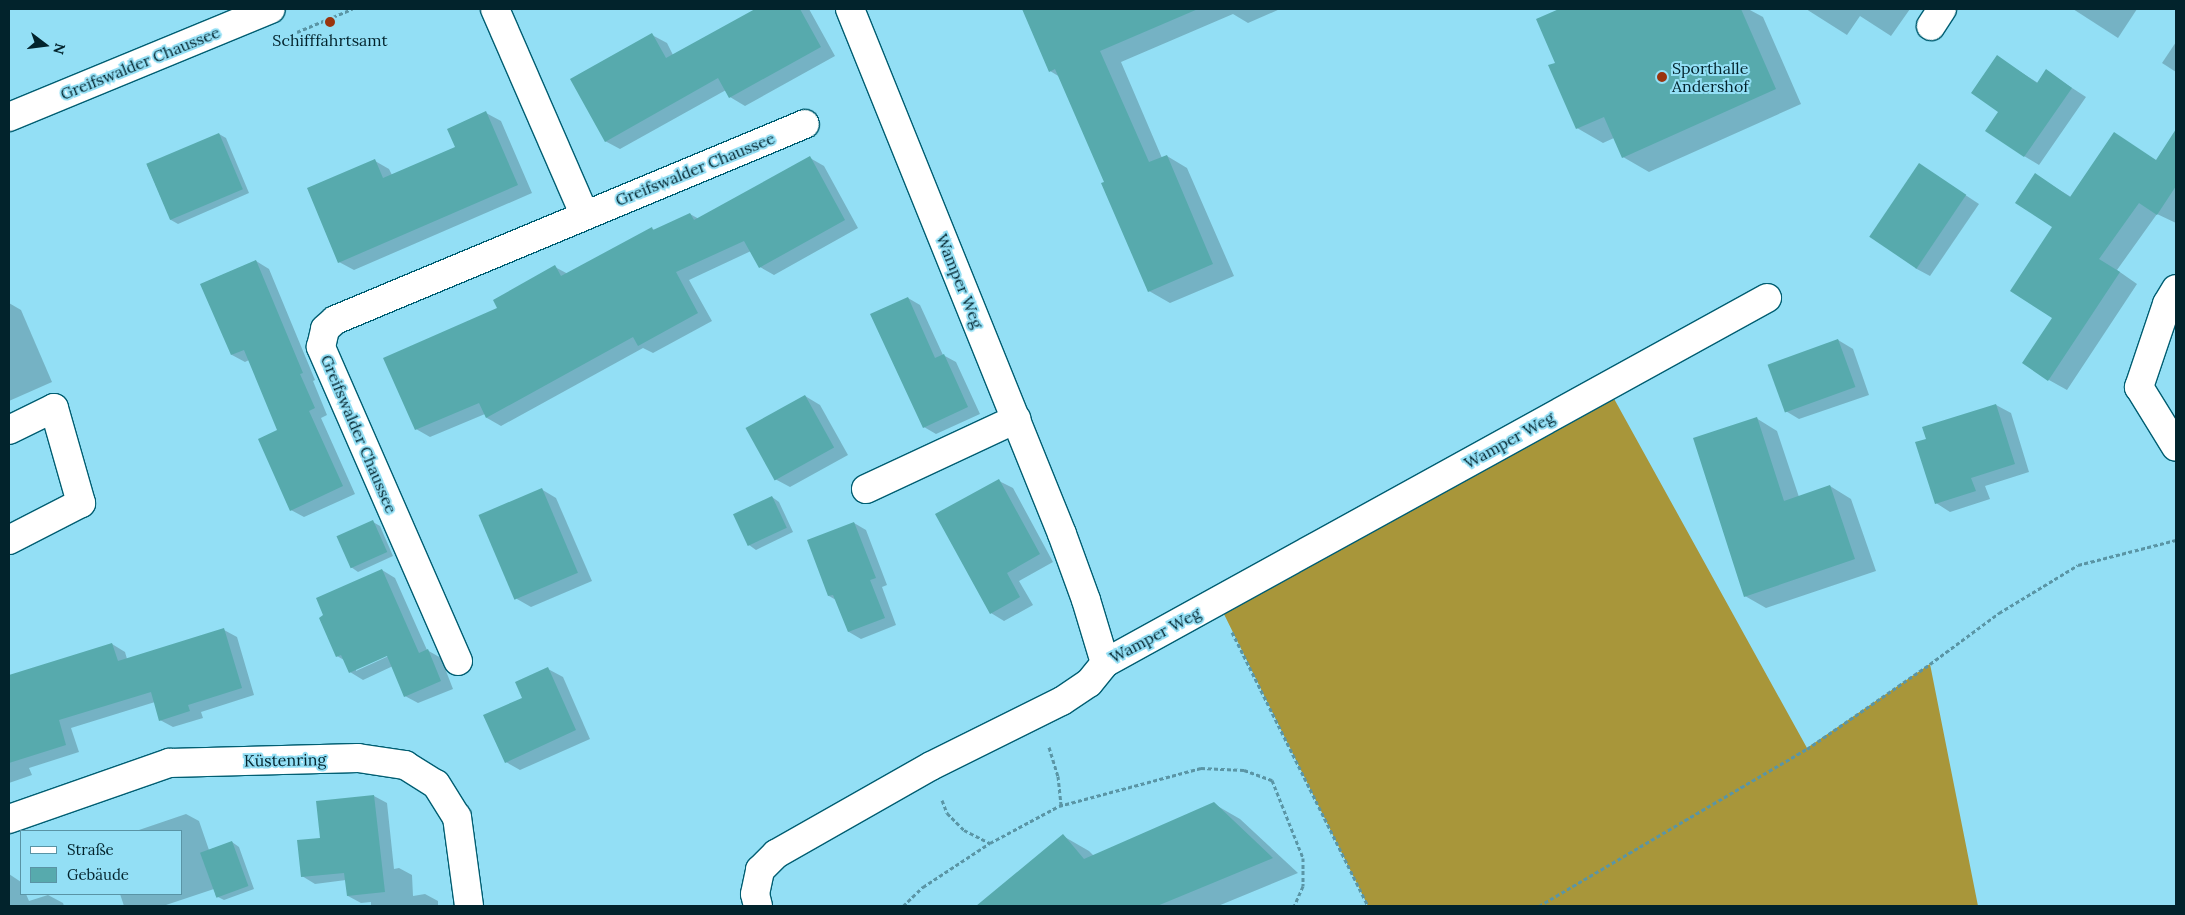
<!DOCTYPE html>
<meta charset="utf-8">
<style>
body{margin:0}
#map{position:relative;width:2185px;height:915px;overflow:hidden;background:#93dff5;font-family:Lora,serif}
div>[style]{position:absolute}
[style*='--x']{left:calc(var(--x)*1px);top:calc(var(--y)*1px);width:calc(var(--w)*1px);rotate:calc(var(--a)*1deg)}
.forest>*{inset:0;background:#a8963a}
.shadow>*{inset:0;background:#0003}
.building>*{inset:0;background:#57aaad;transform-origin:0 0}
.path>*{height:3px;margin-top:-1.5px;transform-origin:0;background:repeating-linear-gradient(90deg,#5a95a5 0 4px,transparent 0 6.5px)}
.roads{filter:drop-shadow(1px 0 #005e72) drop-shadow(-1px 0 #005e72) drop-shadow(0 1px #005e72) drop-shadow(0 -1px #005e72)}
.minor>*{height:28px;margin:-14px;padding:0 14px;transform-origin:14px;border-radius:14px;background:#fff}
.major>*{height:28px;margin:-14px;padding:0 14px;transform-origin:14px;border-radius:14px;background:#fff}
.dots>*{width:14px;height:14px;translate:-50% -50%;box-sizing:border-box;border:2px solid #93dff5;border-radius:50%}
span{translate:-50% -50%;white-space:nowrap;text-align:center;line-height:1.15;-webkit-text-stroke:4px #93dff5;paint-order:stroke}
.poi-label{font-size:16px;color:#02232c}
.left{translate:0 -50%;text-align:left}
.street-label{font-size:16px;color:#02232c}
.frame{position:absolute;inset:0;border:10px solid #02232c;pointer-events:none}
.legend{position:absolute;left:20px;top:830px;width:162px;height:65px;box-sizing:border-box;background:#93dff5;border:1px solid #5994a5;margin:0;padding:6px 9px;list-style:none;font-size:15px;color:#02232c}
.legend li{display:flex;align-items:center;gap:10px;height:25px}
.legend b{width:25px;border:1px solid #5994a5}
.north{position:absolute;left:20px;top:20px;width:50px;height:50px;-webkit-text-stroke:4px #93dff5;paint-order:stroke;rotate:105deg;font-size:14px;font-weight:700;line-height:20px;text-align:center;color:#02232c}
.north::after{content:'';display:block;margin:auto;width:18px;height:22px;background:#02232c;clip-path:polygon(50% 0,100% 100%,50% 72%,0 100%)}
</style>
<div id="map">
<div class="forest">
<div style="clip-path:polygon(1607px 386px,1807px 748px,1930px 664px,1978px 906px,1368px 906px,1218px 602px)"></div>
</div>
<div class="shadow">
<div style="clip-path:polygon(757px 9px,809px 9px,835px 56px,745px 106px,730px 97px,726px 90px,620px 149px,605px 141px,652px 35px,667px 43px,673px 55px)"></div>
<div style="clip-path:polygon(1023px 9px,1280px 9px,1248px 23px,1233px 14px,1121px 62px,1162px 158px,1167px 156px,1187px 168px,1234px 276px,1170px 303px,1149px 291px,1106px 182px,1060px 77px,1050px 71px)"></div>
<div style="clip-path:polygon(1562px 9px,1748px 9px,1763px 17px,1801px 104px,1649px 172px,1623px 157px,1614px 138px,1603px 143px,1577px 128px,1557px 63px,1538px 20px)"></div>
<div style="clip-path:polygon(1806px 9px,1910px 9px,1891px 36px,1860px 16px,1847px 35px)"></div>
<div style="clip-path:polygon(2073px 9px,2137px 9px,2118px 38px)"></div>
<div style="clip-path:polygon(2176px 42px,2176px 72px,2162px 63px)"></div>
<div style="clip-path:polygon(1997px 57px,2038px 83px,2046px 71px,2086px 97px,2039px 165px,2024px 156px)"></div>
<div style="clip-path:polygon(486px 113px,501px 121px,532px 193px,354px 270px,339px 262px,375px 161px,389px 169px,392px 175px,457px 147px)"></div>
<div style="clip-path:polygon(219px 134px,226px 138px,249px 193px,178px 224px,171px 220px,147px 165px)"></div>
<div style="clip-path:polygon(2114px 134px,2157px 161px,2165px 148px,2176px 155px,2176px 223px,2157px 214px,2117px 270px,2137px 284px,2067px 390px,2049px 380px,2053px 318px,2054px 227px,2035px 175px,2071px 197px)"></div>
<div style="clip-path:polygon(810px 158px,824px 166px,858px 228px,774px 275px,760px 267px,751px 251px,689px 280px,712px 321px,653px 353px,643px 348px,501px 426px,487px 418px,485px 414px,430px 437px,416px 429px,499px 308px,555px 267px,568px 274px,652px 229px,655px 230px,690px 214px,699px 219px)"></div>
<div style="clip-path:polygon(1920px 165px,1979px 204px,1930px 276px,1915px 268px)"></div>
<div style="clip-path:polygon(256px 261px,269px 269px,315px 380px,313px 381px,327px 415px,321px 418px,355px 494px,304px 517px,291px 510px,279px 431px,249px 360px,245px 362px,232px 355px)"></div>
<div style="clip-path:polygon(908px 298px,920px 305px,943px 355px,956px 362px,980px 414px,936px 434px,924px 427px)"></div>
<div style="clip-path:polygon(9px 303px,21px 310px,52px 382px,9px 401px)"></div>
<div style="clip-path:polygon(1838px 340px,1853px 349px,1869px 395px,1799px 419px,1784px 410px)"></div>
<div style="clip-path:polygon(805px 396px,820px 405px,848px 455px,790px 487px,775px 479px)"></div>
<div style="clip-path:polygon(1996px 405px,2011px 413px,2029px 472px,1985px 486px,1990px 499px,1950px 512px,1936px 503px,1928px 439px)"></div>
<div style="clip-path:polygon(1756px 418px,1777px 431px,1799px 497px,1830px 486px,1851px 499px,1876px 571px,1766px 608px,1745px 596px)"></div>
<div style="clip-path:polygon(999px 481px,1013px 488px,1053px 562px,1019px 581px,1033px 605px,1004px 621px,991px 613px)"></div>
<div style="clip-path:polygon(541px 489px,556px 498px,592px 581px,531px 607px,517px 599px)"></div>
<div style="clip-path:polygon(772px 497px,779px 502px,793px 532px,756px 550px,749px 545px)"></div>
<div style="clip-path:polygon(373px 522px,380px 526px,393px 556px,358px 572px,351px 567px)"></div>
<div style="clip-path:polygon(854px 523px,866px 530px,887px 585px,882px 587px,896px 625px,861px 639px,849px 632px,836px 600px,829px 596px)"></div>
<div style="clip-path:polygon(evenodd,382px 570px,395px 578px,427px 650px,441px 658px,453px 689px,418px 703px,405px 696px,393px 666px,363px 680px,350px 672px,344px 660px,337px 656px,382px 570px,392px 652px,393px 654px,356px 671px,356px 668px,392px 652px)"></div>
<div style="clip-path:polygon(224px 630px,237px 637px,254px 695px,201px 712px,203px 718px,173px 727px,160px 720px,155px 702px,71px 728px,79px 752px,29px 768px,32px 775px,9px 783px,9px 685px,46px 672px,112px 644px,125px 652px,127px 659px)"></div>
<div style="clip-path:polygon(548px 669px,563px 677px,590px 739px,520px 770px,506px 762px,524px 699px)"></div>
<div style="clip-path:polygon(374px 796px,387px 803px,394px 869px,399px 868px,412px 875px,413px 896px,425px 894px,438px 901px,438px 906px,371px 906px,371px 902px,361px 903px,348px 896px,346px 880px,315px 884px,302px 876px,321px 839px)"></div>
<div style="clip-path:polygon(1214px 804px,1240px 819px,1298px 873px,1218px 906px,978px 906px,1063px 836px,1089px 851px,1094px 856px)"></div>
<div style="clip-path:polygon(186px 814px,199px 821px,209px 850px,232px 842px,239px 847px,254px 889px,224px 900px,216px 896px,214px 889px,163px 906px,124px 906px,120px 894px,181px 894px,181px 831px,136px 831px)"></div>
<div style="clip-path:polygon(9px 874px,21px 882px,21px 894px,26px 894px,29px 901px,48px 895px,63px 903px,64px 906px,9px 906px)"></div>
</div>
<div class="building">
<div style="clip-path:polygon(755px 9px,800px 9px,821px 47px,729px 98px,718px 78px,605px 142px,570px 79px,652px 33px,666px 58px)"></div>
<div style="clip-path:polygon(1022px 9px,1198px 9px,1100px 51px,1149px 162px,1167px 155px,1213px 264px,1148px 292px,1101px 183px,1104px 182px,1055px 69px,1049px 72px)"></div>
<div style="clip-path:polygon(1559px 9px,1741px 9px,1776px 89px,1622px 158px,1604px 117px,1576px 129px,1548px 65px,1555px 63px,1536px 19px)"></div>
<div style="clip-path:polygon(1997px 55px,2037px 83px,2046px 69px,2072px 88px,2024px 157px,1985px 131px,1998px 112px,1971px 93px)"></div>
<div style="clip-path:polygon(486px 111px,518px 185px,338px 263px,307px 188px,375px 159px,383px 178px,455px 147px,447px 129px)"></div>
<div style="clip-path:polygon(2176px 129px,2176px 186px,2157px 215px,2139px 203px,2099px 259px,2120px 272px,2048px 381px,2022px 363px,2052px 318px,2010px 291px,2052px 227px,2015px 203px,2035px 173px,2070px 197px,2114px 132px,2156px 160px)"></div>
<div style="left:219px;top:133px;width:61px;height:79px;rotate:67deg"></div>
<div style="clip-path:polygon(810px 156px,845px 220px,759px 268px,744px 241px,676px 272px,698px 313px,638px 346px,633px 337px,486px 418px,479px 403px,415px 430px,383px 358px,497px 308px,493px 300px,555px 265px,561px 276px,652px 227px,653px 230px,690px 213px,694px 220px)"></div>
<div style="left:1919px;top:163px;width:57px;height:89px;rotate:34deg"></div>
<div style="clip-path:polygon(256px 260px,303px 373px,300px 374px,315px 408px,309px 411px,343px 486px,290px 511px,258px 439px,277px 430px,244px 350px,231px 355px,200px 284px)"></div>
<div style="clip-path:polygon(908px 297px,935px 358px,944px 354px,968px 407px,923px 428px,870px 314px)"></div>
<div style="left:1838px;top:339px;width:51px;height:75px;rotate:70deg"></div>
<div style="left:805px;top:395px;width:60px;height:68px;rotate:61deg"></div>
<div style="clip-path:polygon(1996px 404px,2015px 464px,1971px 478px,1976px 491px,1935px 504px,1915px 442px,1926px 439px,1922px 427px)"></div>
<div style="clip-path:polygon(1757px 417px,1784px 501px,1830px 485px,1855px 559px,1744px 597px,1693px 438px)"></div>
<div style="clip-path:polygon(999px 479px,1040px 554px,1007px 573px,1020px 597px,990px 614px,935px 514px)"></div>
<div style="left:542px;top:488px;width:92px;height:69px;rotate:67deg"></div>
<div style="left:772px;top:496px;width:35px;height:43px;rotate:65deg"></div>
<div style="left:373px;top:520px;width:35px;height:40px;rotate:66deg"></div>
<div style="clip-path:polygon(854px 522px,876px 578px,870px 580px,885px 618px,848px 632px,833px 595px,828px 596px,807px 540px)"></div>
<div style="clip-path:polygon(382px 569px,419px 653px,428px 649px,441px 681px,404px 697px,387px 656px,349px 673px,341px 655px,336px 657px,319px 618px,323px 615px,316px 598px)"></div>
<div style="clip-path:polygon(224px 628px,242px 688px,188px 705px,190px 711px,159px 721px,151px 692px,59px 720px,66px 745px,9px 763px,9px 675px,112px 643px,118px 661px)"></div>
<div style="clip-path:polygon(548px 667px,576px 730px,505px 763px,483px 715px,522px 698px,515px 682px)"></div>
<div style="clip-path:polygon(374px 795px,385px 892px,347px 896px,344px 873px,301px 877px,297px 840px,320px 838px,316px 801px)"></div>
<div style="clip-path:polygon(1214px 802px,1273px 858px,1157px 906px,976px 906px,1063px 834px,1084px 859px)"></div>
<div style="left:232px;top:841px;width:48px;height:34px;rotate:70deg"></div>
</div>
<div class="path">
<div style="--x:297;--y:32;--w:60;--a:-22.7"></div>
<div style="--x:1232;--y:632;--w:306;--a:63.6"></div>
<div style="--x:1049;--y:747;--w:30;--a:73"></div>
<div style="--x:1058;--y:776;--w:29;--a:84"></div>
<div style="--x:942;--y:800;--w:14;--a:69"></div>
<div style="--x:947;--y:813;--w:24;--a:45"></div>
<div style="--x:964;--y:830;--w:29;--a:27"></div>
<div style="--x:903;--y:906;--w:28;--a:-44"></div>
<div style="--x:923;--y:887;--w:80;--a:-33.3"></div>
<div style="--x:990;--y:843;--w:78;--a:-28.2"></div>
<div style="--x:1059;--y:806;--w:147;--a:-15"></div>
<div style="--x:1201;--y:768;--w:43;--a:2.7"></div>
<div style="--x:1244;--y:770;--w:30;--a:20"></div>
<div style="--x:1272;--y:780;--w:84;--a:68.3"></div>
<div style="--x:1303;--y:858;--w:28;--a:90"></div>
<div style="--x:1303;--y:886;--w:22;--a:114"></div>
<div style="--x:1539;--y:906;--w:311;--a:-30.4"></div>
<div style="--x:1807;--y:749;--w:150;--a:-34.6"></div>
<div style="--x:1930;--y:664;--w:86;--a:-36.5"></div>
<div style="--x:1999;--y:613;--w:92;--a:-31.3"></div>
<div style="--x:2078;--y:565;--w:101;--a:-14.3"></div>
</div>
<div class="roads">
<div class="minor">
<div style="--x:495;--y:9;--w:223;--a:66.5"></div>
<div style="--x:850;--y:9;--w:566;--a:68.01"></div>
<div style="--x:1062;--y:534;--w:70;--a:70"></div>
<div style="--x:1086;--y:600;--w:66;--a:73.2"></div>
<div style="--x:1105;--y:663;--w:756;--a:-28.87"></div>
<div style="--x:1931;--y:26;--w:20;--a:-57"></div>
<div style="--x:2176;--y:289;--w:17;--a:121"></div>
<div style="--x:2167;--y:304;--w:88;--a:108.6"></div>
<div style="--x:2139;--y:387;--w:70;--a:58.3"></div>
<div style="--x:9;--y:430;--w:50;--a:-26.1"></div>
<div style="--x:54;--y:408;--w:99;--a:74.1"></div>
<div style="--x:81;--y:503;--w:81;--a:152.8"></div>
<div style="--x:866;--y:489;--w:166;--a:-25"></div>
<div style="--x:458;--y:661;--w:343;--a:-113.6"></div>
<div style="--x:321;--y:347;--w:18;--a:-77"></div>
<div style="--x:325;--y:329;--w:13;--a:-42"></div>
<div style="--x:335;--y:320;--w:509;--a:-22.64"></div>
<div style="--x:9;--y:819;--w:170;--a:-19.3"></div>
<div style="--x:169;--y:763;--w:189;--a:-1.5"></div>
<div style="--x:358;--y:758;--w:48;--a:8.5"></div>
<div style="--x:405;--y:765;--w:36;--a:32"></div>
<div style="--x:436;--y:784;--w:39;--a:58"></div>
<div style="--x:457;--y:817;--w:90;--a:82.3"></div>
<div style="--x:758;--y:906;--w:12;--a:-104"></div>
<div style="--x:755;--y:894;--w:25;--a:-78"></div>
<div style="--x:760;--y:870;--w:23;--a:-45"></div>
<div style="--x:776;--y:854;--w:178;--a:-29.6"></div>
<div style="--x:931;--y:766;--w:146;--a:-26.4"></div>
<div style="--x:1062;--y:701;--w:32;--a:-34"></div>
<div style="--x:1089;--y:683;--w:26;--a:-51"></div>
</div>
<div class="major">
<div style="--x:9;--y:117;--w:283;--a:-22.4"></div>
</div>
</div>
<div class="dots">
<div style="left:330px;top:22px;background:#9a340d"></div>
<div style="left:1662px;top:77px;background:#9a340d"></div>
</div>
<div class="poi-label">
<span style="left:330px;top:40px">Schifffahrtsamt</span>
<span class="left" style="left:1672px;top:77px">Sporthalle<br>Andershof</span>
</div>
<div class="street-label">
<span style="left:140px;top:63px;rotate:-22deg">Greifswalder Chaussee</span>
<span style="left:695px;top:169px;rotate:-22deg">Greifswalder Chaussee</span>
<span style="left:960px;top:281px;rotate:68deg">Wamper Weg</span>
<span style="left:359px;top:434px;rotate:67deg">Greifswalder Chaussee</span>
<span style="left:1509px;top:440px;rotate:-29deg">Wamper Weg</span>
<span style="left:1155px;top:635px;rotate:-28deg">Wamper Weg</span>
<span style="left:285px;top:760px;rotate:-1deg">Küstenring</span>
</div>
<div class="frame"></div>
<ul class="legend">
<li><b style="height:6px;background:#fff"></b>Straße</li>
<li><b style="height:14px;background:#57aaad"></b>Gebäude</li>
</ul>
<div class="north">N</div>
</div>
